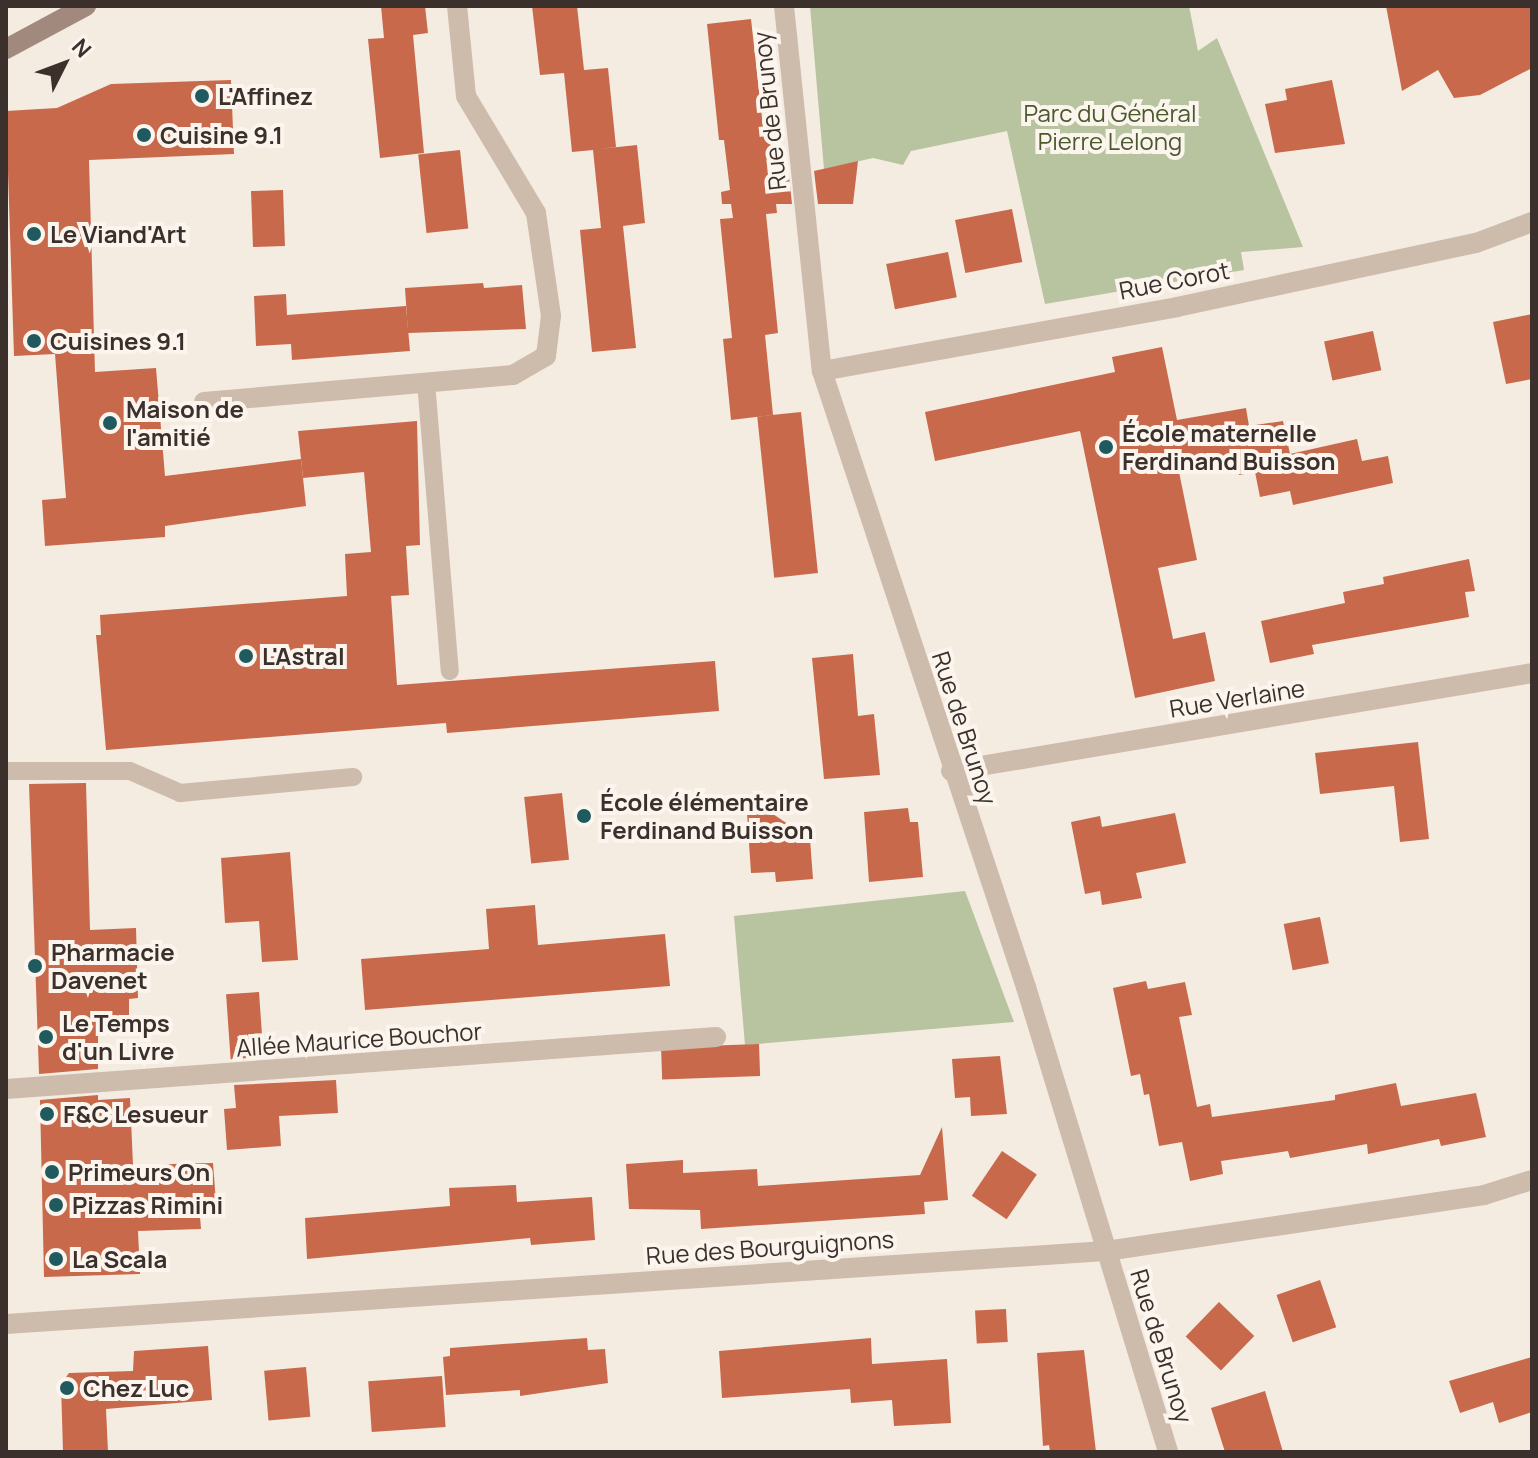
<!DOCTYPE html>
<meta charset="utf-8">
<style>
body{margin:0}
#map{position:relative;width:1538px;height:1458px;overflow:hidden;background:#f4ebe1;font-family:Manrope,sans-serif}
div>[style]{position:absolute}
[style*='--x']{left:calc(var(--x)*1px);top:calc(var(--y)*1px);width:calc(var(--w)*1px);rotate:calc(var(--a)*1deg)}
.green>*{inset:0;background:#b8c4a0}
.building>*{inset:0;background:#c8694b;transform-origin:0 0}
.lane>*{height:18px;margin:-9px;padding:0 9px;transform-origin:9px;border-radius:9px;background:#cdbbac}
.street>*{height:20px;margin:-10px;padding:0 10px;transform-origin:10px;border-radius:10px;background:#cdbbac}
.secondary>*{height:20px;margin:-10px;padding:0 10px;transform-origin:10px;border-radius:10px;background:#a18a7d}
.dots>*{width:22px;height:22px;translate:-50% -50%;box-sizing:border-box;border:4px solid #fbf5ee;border-radius:50%}
span{translate:-50% -50%;white-space:nowrap;text-align:center;line-height:1.15;-webkit-text-stroke:8px #fbf5ee;paint-order:stroke}
.poi-label{font-size:24px;color:#3b302b;font-weight:700}
.left{translate:0 -50%;text-align:left}
.street-label{font-size:24px;color:#3b302b}
.park-label{font-size:24px;color:#4a5a2e}
.frame{position:absolute;inset:0;border:8px solid #3b302b;pointer-events:none}
.north{position:absolute;left:24px;top:24px;width:80px;height:80px;-webkit-text-stroke:6px #fbf5ee;paint-order:stroke;rotate:48deg;font-size:22px;font-weight:700;line-height:32px;text-align:center;color:#3b302b}
.north::after{content:'';display:block;margin:auto;width:28px;height:36px;background:#3b302b;clip-path:polygon(50% 0,100% 100%,50% 72%,0 100%)}
</style>
<div id="map">
<div class="green">
<div style="clip-path:polygon(810px 6px,1189px 6px,1198px 51px,1217px 38px,1303px 247px,1241px 252px,1244px 270px,1045px 304px,1007px 131px,911px 151px,903px 165px,873px 158px,824px 169px)"></div>
<div style="clip-path:polygon(965px 891px,1014px 1022px,745px 1045px,734px 916px)"></div>
</div>
<div class="building">
<div style="clip-path:polygon(381px 6px,425px 6px,428px 33px,413px 35px,424px 153px,380px 158px,368px 39px,384px 38px)"></div>
<div style="clip-path:polygon(532px 6px,577px 6px,584px 70px,608px 68px,616px 147px,599px 149px,637px 145px,645px 223px,623px 226px,636px 348px,592px 352px,580px 230px,601px 228px,593px 150px,572px 152px,564px 73px,540px 75px)"></div>
<div style="clip-path:polygon(1386px 6px,1532px 6px,1532px 68px,1480px 95px,1454px 98px,1438px 70px,1402px 91px)"></div>
<div style="clip-path:polygon(751px 19px,764px 136px,770px 135px,774px 180px,789px 176px,792px 204px,776px 204px,777px 213px,766px 214px,778px 333px,765px 335px,773px 415px,731px 420px,723px 339px,732px 338px,720px 219px,733px 218px,731px 204px,722px 204px,721px 192px,730px 190px,724px 140px,719px 140px,707px 24px)"></div>
<div style="clip-path:polygon(231px 80px,234px 154px,89px 160px,95px 372px,156px 368px,165px 476px,301px 459px,306px 506px,165px 526px,165px 537px,45px 546px,42px 500px,66px 498px,55px 354px,14px 356px,6px 111px,57px 108px,111px 84px)"></div>
<div style="clip-path:polygon(1332px 80px,1345px 144px,1275px 153px,1265px 104px,1287px 100px,1285px 89px)"></div>
<div style="left:460px;top:150px;width:79px;height:42px;rotate:84deg"></div>
<div style="clip-path:polygon(858px 161px,853px 204px,818px 204px,814px 171px)"></div>
<div style="left:283px;top:190px;width:56px;height:32px;rotate:88deg"></div>
<div style="left:1012px;top:209px;width:54px;height:58px;rotate:79deg"></div>
<div style="left:948px;top:252px;width:46px;height:63px;rotate:79deg"></div>
<div style="clip-path:polygon(483px 283px,484px 288px,522px 285px,526px 329px,408px 333px,405px 288px)"></div>
<div style="clip-path:polygon(286px 294px,287px 315px,406px 306px,410px 351px,292px 360px,291px 344px,256px 346px,254px 296px)"></div>
<div style="clip-path:polygon(1532px 314px,1532px 379px,1506px 384px,1493px 322px)"></div>
<div style="left:1373px;top:331px;width:40px;height:50px;rotate:78deg"></div>
<div style="clip-path:polygon(1162px 347px,1177px 420px,1246px 408px,1249px 426px,1283px 421px,1290px 454px,1357px 439px,1362px 461px,1388px 456px,1393px 483px,1293px 505px,1290px 491px,1260px 497px,1255px 472px,1239px 475px,1236px 464px,1179px 472px,1197px 560px,1158px 568px,1173px 639px,1205px 632px,1215px 681px,1135px 698px,1080px 431px,935px 461px,925px 412px,1115px 372px,1112px 357px)"></div>
<div style="left:801px;top:412px;width:162px;height:44px;rotate:84deg"></div>
<div style="clip-path:polygon(417px 421px,420px 545px,406px 546px,409px 595px,391px 596px,397px 685px,715px 661px,719px 711px,447px 733px,446px 723px,106px 750px,96px 635px,101px 635px,100px 615px,347px 596px,345px 554px,371px 552px,364px 472px,303px 478px,298px 431px)"></div>
<div style="clip-path:polygon(1469px 559px,1475px 591px,1465px 592px,1469px 617px,1312px 645px,1314px 654px,1270px 663px,1261px 621px,1345px 603px,1343px 592px,1384px 584px,1383px 577px)"></div>
<div style="clip-path:polygon(853px 654px,858px 716px,874px 714px,880px 775px,824px 779px,812px 658px)"></div>
<div style="clip-path:polygon(1418px 742px,1429px 839px,1400px 842px,1394px 786px,1320px 794px,1315px 753px)"></div>
<div style="clip-path:polygon(86px 783px,90px 930px,136px 928px,138px 998px,129px 999px,129px 1022px,98px 1023px,98px 1069px,39px 1074px,29px 784px)"></div>
<div style="left:562px;top:793px;width:67px;height:38px;rotate:84deg"></div>
<div style="clip-path:polygon(908px 808px,910px 822px,918px 822px,923px 877px,869px 882px,864px 812px)"></div>
<div style="clip-path:polygon(770px 812px,810px 839px,813px 879px,776px 882px,775px 872px,751px 873px,747px 813px)"></div>
<div style="clip-path:polygon(1175px 813px,1186px 863px,1136px 873px,1142px 898px,1102px 905px,1100px 891px,1085px 894px,1071px 822px,1100px 816px,1102px 827px)"></div>
<div style="clip-path:polygon(290px 852px,298px 960px,262px 962px,259px 921px,225px 923px,221px 858px)"></div>
<div style="clip-path:polygon(535px 905px,538px 945px,665px 934px,670px 986px,365px 1010px,361px 959px,489px 949px,486px 909px)"></div>
<div style="left:1320px;top:917px;width:47px;height:37px;rotate:79deg"></div>
<div style="clip-path:polygon(1146px 981px,1148px 989px,1185px 982px,1192px 1015px,1179px 1017px,1197px 1107px,1210px 1104px,1212px 1117px,1335px 1100px,1335px 1095px,1396px 1083px,1401px 1106px,1476px 1093px,1486px 1137px,1441px 1146px,1439px 1139px,1368px 1154px,1367px 1144px,1290px 1158px,1288px 1151px,1221px 1161px,1223px 1174px,1190px 1181px,1182px 1142px,1159px 1146px,1149px 1094px,1144px 1095px,1140px 1074px,1131px 1076px,1113px 988px)"></div>
<div style="left:259px;top:992px;width:65px;height:33px;rotate:86deg"></div>
<div style="left:759px;top:1044px;width:32px;height:98px;rotate:88deg"></div>
<div style="clip-path:polygon(1000px 1056px,1007px 1114px,971px 1116px,970px 1097px,955px 1098px,952px 1059px)"></div>
<div style="clip-path:polygon(336px 1080px,338px 1113px,279px 1116px,281px 1146px,227px 1150px,224px 1109px,236px 1108px,234px 1085px)"></div>
<div style="clip-path:polygon(98px 1095px,98px 1100px,130px 1098px,133px 1165px,213px 1163px,216px 1202px,199px 1204px,201px 1229px,138px 1231px,140px 1274px,44px 1277px,40px 1100px)"></div>
<div style="clip-path:polygon(942px 1127px,948px 1200px,924px 1202px,925px 1214px,701px 1229px,700px 1210px,629px 1209px,626px 1164px,683px 1160px,683px 1173px,757px 1169px,758px 1186px,920px 1175px)"></div>
<div style="left:1002px;top:1151px;width:42px;height:54px;rotate:34deg"></div>
<div style="clip-path:polygon(516px 1185px,517px 1202px,592px 1197px,595px 1240px,531px 1245px,530px 1238px,307px 1259px,305px 1218px,450px 1206px,449px 1188px)"></div>
<div style="left:1320px;top:1280px;width:50px;height:46px;rotate:71deg"></div>
<div style="left:1219px;top:1302px;width:49px;height:48px;rotate:44deg"></div>
<div style="left:1006px;top:1309px;width:33px;height:31px;rotate:87deg"></div>
<div style="clip-path:polygon(587px 1338px,588px 1350px,605px 1349px,608px 1383px,520px 1396px,520px 1390px,446px 1395px,443px 1357px,450px 1356px,450px 1348px)"></div>
<div style="clip-path:polygon(871px 1338px,872px 1364px,947px 1359px,951px 1423px,894px 1426px,892px 1400px,851px 1403px,850px 1389px,722px 1398px,719px 1351px)"></div>
<div style="clip-path:polygon(208px 1346px,212px 1400px,106px 1409px,108px 1452px,63px 1452px,61px 1384px,69px 1373px,133px 1371px,134px 1351px)"></div>
<div style="clip-path:polygon(1084px 1350px,1096px 1452px,1050px 1452px,1049px 1445px,1043px 1446px,1037px 1353px)"></div>
<div style="clip-path:polygon(1532px 1357px,1532px 1412px,1499px 1423px,1493px 1402px,1460px 1413px,1449px 1381px)"></div>
<div style="left:306px;top:1367px;width:50px;height:42px;rotate:85deg"></div>
<div style="left:442px;top:1376px;width:51px;height:74px;rotate:86deg"></div>
<div style="clip-path:polygon(1265px 1391px,1283px 1452px,1225px 1452px,1211px 1408px)"></div>
</div>
<div class="lane">
<div style="--x:426;--y:382;--w:290;--a:85.3"></div>
<div style="--x:6;--y:771;--w:124;--a:0"></div>
<div style="--x:130;--y:771;--w:55;--a:23.7"></div>
<div style="--x:180;--y:793;--w:174;--a:-5.3"></div>
</div>
<div class="street">
<div style="--x:784;--y:6;--w:367;--a:84.1"></div>
<div style="--x:822;--y:371;--w:649;--a:71.68"></div>
<div style="--x:1026;--y:987;--w:486;--a:73"></div>
<div style="--x:822;--y:371;--w:361;--a:-10.2"></div>
<div style="--x:1177;--y:307;--w:306;--a:-12.1"></div>
<div style="--x:1476;--y:243;--w:60;--a:-20.6"></div>
<div style="--x:204;--y:402;--w:310;--a:-5"></div>
<div style="--x:513;--y:375;--w:38;--a:-30"></div>
<div style="--x:546;--y:356;--w:40;--a:-82.9"></div>
<div style="--x:551;--y:316;--w:104;--a:-98.3"></div>
<div style="--x:536;--y:213;--w:136;--a:-120.9"></div>
<div style="--x:466;--y:96;--w:90;--a:-95.7"></div>
<div style="--x:951;--y:771;--w:589;--a:-9.57"></div>
<div style="--x:6;--y:1089;--w:712;--a:-4.19"></div>
<div style="--x:6;--y:1324;--w:1102;--a:-3.8"></div>
<div style="--x:1106;--y:1251;--w:382;--a:-8.4"></div>
<div style="--x:1484;--y:1195;--w:50;--a:-17.4"></div>
</div>
<div class="secondary">
<div style="--x:6;--y:49;--w:91;--a:-28.3"></div>
</div>
<div class="dots">
<div style="left:202px;top:96px;background:#1f5a5e"></div>
<div style="left:144px;top:135px;background:#1f5a5e"></div>
<div style="left:34px;top:234px;background:#1f5a5e"></div>
<div style="left:34px;top:341px;background:#1f5a5e"></div>
<div style="left:110px;top:423px;background:#1f5a5e"></div>
<div style="left:1106px;top:447px;background:#1f5a5e"></div>
<div style="left:246px;top:656px;background:#1f5a5e"></div>
<div style="left:584px;top:816px;background:#1f5a5e"></div>
<div style="left:35px;top:966px;background:#1f5a5e"></div>
<div style="left:46px;top:1037px;background:#1f5a5e"></div>
<div style="left:47px;top:1114px;background:#1f5a5e"></div>
<div style="left:52px;top:1172px;background:#1f5a5e"></div>
<div style="left:56px;top:1205px;background:#1f5a5e"></div>
<div style="left:56px;top:1259px;background:#1f5a5e"></div>
<div style="left:67px;top:1388px;background:#1f5a5e"></div>
</div>
<div class="poi-label">
<span class="left" style="left:218px;top:96px">L'Affinez</span>
<span class="left" style="left:160px;top:135px">Cuisine 9.1</span>
<span class="left" style="left:50px;top:234px">Le Viand'Art</span>
<span class="left" style="left:50px;top:341px">Cuisines 9.1</span>
<span class="left" style="left:126px;top:423px">Maison de<br>l'amitié</span>
<span class="left" style="left:1122px;top:447px">École maternelle<br>Ferdinand Buisson</span>
<span class="left" style="left:262px;top:656px">L'Astral</span>
<span class="left" style="left:600px;top:816px">École élémentaire<br>Ferdinand Buisson</span>
<span class="left" style="left:51px;top:966px">Pharmacie<br>Davenet</span>
<span class="left" style="left:62px;top:1037px">Le Temps<br>d'un Livre</span>
<span class="left" style="left:63px;top:1114px">F&amp;C Lesueur</span>
<span class="left" style="left:68px;top:1172px">Primeurs On</span>
<span class="left" style="left:72px;top:1205px">Pizzas Rimini</span>
<span class="left" style="left:72px;top:1259px">La Scala</span>
<span class="left" style="left:83px;top:1388px">Chez Luc</span>
</div>
<div class="street-label">
<span style="left:769px;top:111px;rotate:-96deg">Rue de Brunoy</span>
<span style="left:1174px;top:280px;rotate:-11deg">Rue Corot</span>
<span style="left:1237px;top:698px;rotate:-9deg">Rue Verlaine</span>
<span style="left:965px;top:728px;rotate:72deg">Rue de Brunoy</span>
<span style="left:359px;top:1039px;rotate:-4deg">Allée Maurice Bouchor</span>
<span style="left:770px;top:1247px;rotate:-4deg">Rue des Bourguignons</span>
<span style="left:1162px;top:1346px;rotate:73deg">Rue de Brunoy</span>
</div>
<div class="park-label">
<span style="left:1110px;top:127px">Parc du Général<br>Pierre Lelong</span>
</div>
<div class="frame"></div>
<div class="north">N</div>
</div>
